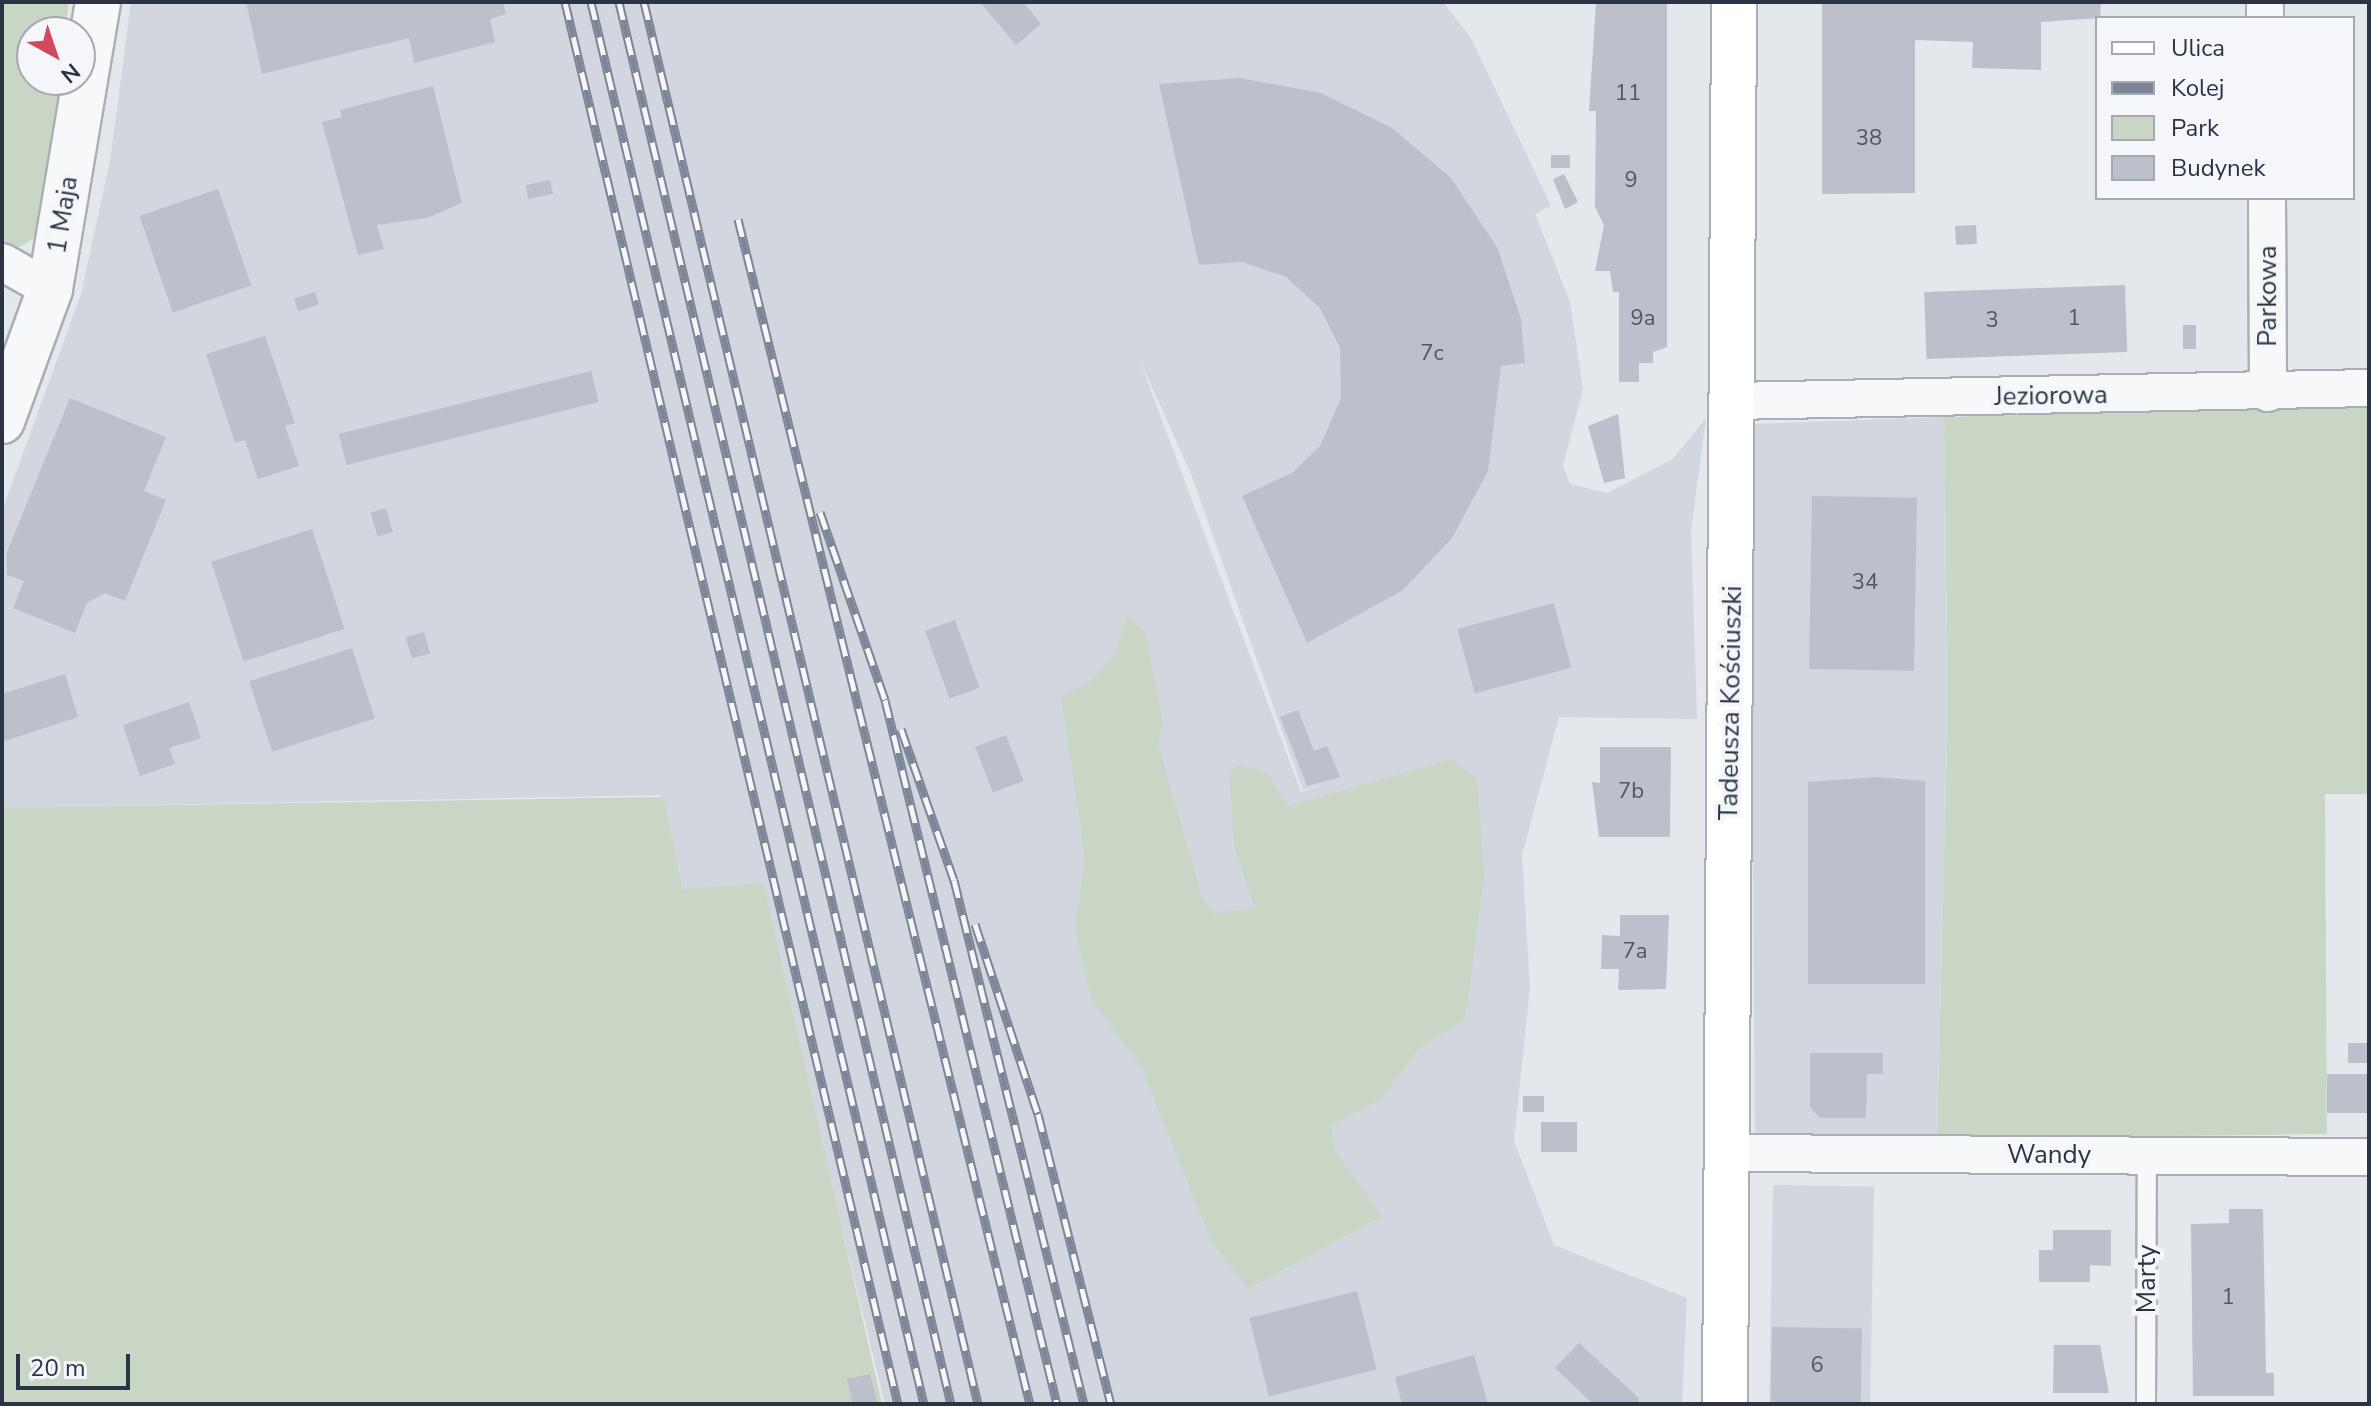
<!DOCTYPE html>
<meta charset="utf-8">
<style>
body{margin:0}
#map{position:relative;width:2371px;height:1406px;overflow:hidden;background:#e4e7ec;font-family:"Nunito Sans",sans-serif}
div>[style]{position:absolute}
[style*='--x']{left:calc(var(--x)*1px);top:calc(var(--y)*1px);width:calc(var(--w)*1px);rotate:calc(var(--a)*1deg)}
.built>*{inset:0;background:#d2d6de;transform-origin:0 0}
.green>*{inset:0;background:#c9d6c5}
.building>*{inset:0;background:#bbc0ca;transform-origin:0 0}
.roads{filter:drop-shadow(2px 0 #a9aeb7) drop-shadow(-2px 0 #a9aeb7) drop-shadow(0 2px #a9aeb7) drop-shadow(0 -2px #a9aeb7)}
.service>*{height:18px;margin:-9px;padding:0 9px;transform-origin:9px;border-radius:9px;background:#f7f8fa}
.minor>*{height:36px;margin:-18px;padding:0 18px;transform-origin:18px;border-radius:18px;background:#f7f8fa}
.tertiary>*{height:44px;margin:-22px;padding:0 22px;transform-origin:22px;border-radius:22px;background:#f7f8fa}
.secondary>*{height:44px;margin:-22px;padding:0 22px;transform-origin:22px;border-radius:22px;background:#fff}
.rail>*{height:9px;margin-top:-4.5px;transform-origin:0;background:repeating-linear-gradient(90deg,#f4f6f9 0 18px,#7d8696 0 36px);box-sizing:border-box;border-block:2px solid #7d8696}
span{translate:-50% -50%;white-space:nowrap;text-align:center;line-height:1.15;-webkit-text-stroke:8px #f4f6f9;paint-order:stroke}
.number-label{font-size:22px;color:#4f5766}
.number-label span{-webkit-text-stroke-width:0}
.street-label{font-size:26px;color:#2b3445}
.frame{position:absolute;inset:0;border:4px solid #2b3445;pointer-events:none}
.legend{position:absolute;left:2095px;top:16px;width:260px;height:184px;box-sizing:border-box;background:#f4f6f9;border:2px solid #a4a8b1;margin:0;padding:10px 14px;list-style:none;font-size:24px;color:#2b3445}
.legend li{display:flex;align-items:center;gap:16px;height:40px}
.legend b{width:40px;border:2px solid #a4a8b1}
.north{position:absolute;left:16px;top:16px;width:80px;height:80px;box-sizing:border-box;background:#f4f6f9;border:2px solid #a4a8b1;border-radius:50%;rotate:140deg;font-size:22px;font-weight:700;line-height:32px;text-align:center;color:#2b3445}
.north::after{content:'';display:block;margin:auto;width:28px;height:36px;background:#d1495b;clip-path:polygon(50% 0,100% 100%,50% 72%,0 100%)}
.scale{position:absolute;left:16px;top:1354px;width:114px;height:36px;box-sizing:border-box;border:4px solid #2b3445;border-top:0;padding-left:10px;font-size:24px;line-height:28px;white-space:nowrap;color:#2b3445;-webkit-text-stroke:6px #f4f6f9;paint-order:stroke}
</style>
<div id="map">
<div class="built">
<div style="clip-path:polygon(evenodd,131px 2px,1443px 2px,1471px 38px,1551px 206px,1535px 214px,1570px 302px,1583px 389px,1563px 466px,1570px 484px,1607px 493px,1673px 459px,1706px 418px,1691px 530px,1697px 719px,1559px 717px,1522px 855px,1530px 987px,1514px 1141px,1554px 1245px,1687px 1298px,1682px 1404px,885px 1404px,759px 889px,684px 891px,661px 795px,2px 808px,2px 511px,81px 294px,110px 161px,131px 2px,1138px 356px,1191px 474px,1303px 790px,1329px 783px,1301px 792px,1138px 356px)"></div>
<div style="clip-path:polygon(1944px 417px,1948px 705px,1937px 1139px,1755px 1135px,1750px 424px)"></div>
<div style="left:1773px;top:1185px;width:101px;height:219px;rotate:1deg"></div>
</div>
<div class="green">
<div style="clip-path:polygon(2px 2px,69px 2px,65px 32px,32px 32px,32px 80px,60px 80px,44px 233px,15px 249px,2px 240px)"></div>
<div style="clip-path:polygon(2369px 405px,2369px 794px,2325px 794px,2327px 1134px,1937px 1139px,1948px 705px,1944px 417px)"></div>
<div style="clip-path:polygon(1128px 614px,1145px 633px,1163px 722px,1158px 744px,1202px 897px,1215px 914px,1254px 907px,1234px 845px,1229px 773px,1237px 765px,1266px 772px,1288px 806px,1452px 759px,1477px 779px,1484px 877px,1465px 1019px,1419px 1049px,1380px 1100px,1331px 1125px,1334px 1149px,1382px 1216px,1248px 1289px,1212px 1243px,1141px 1067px,1091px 999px,1075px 928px,1085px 858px,1061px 696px,1091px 681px,1116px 652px)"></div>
<div style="clip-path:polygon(663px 797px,683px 889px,763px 883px,882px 1404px,2px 1404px,2px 808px)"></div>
</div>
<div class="building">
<div style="clip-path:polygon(246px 2px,503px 2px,506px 14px,490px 19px,495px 42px,414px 63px,409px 38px,262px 74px)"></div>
<div style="clip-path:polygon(980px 2px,1023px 2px,1041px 24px,1016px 45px)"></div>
<div style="clip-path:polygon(1596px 2px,1667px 2px,1667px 347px,1653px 352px,1653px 363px,1639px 363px,1639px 382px,1619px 382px,1619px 292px,1613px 292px,1610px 271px,1595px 271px,1604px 225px,1595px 207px,1596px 111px,1589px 111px)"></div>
<div style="clip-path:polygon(1822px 2px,2101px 2px,2100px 18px,2041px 22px,2041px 70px,1972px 68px,1973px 42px,1915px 40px,1915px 193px,1822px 194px)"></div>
<div style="clip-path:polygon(1240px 78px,1321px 93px,1392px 128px,1451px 178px,1497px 247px,1521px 319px,1525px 363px,1501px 366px,1488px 471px,1452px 538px,1403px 590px,1307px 643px,1242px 496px,1292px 473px,1320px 446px,1341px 398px,1340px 348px,1320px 308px,1286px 277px,1242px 262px,1199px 265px,1159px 84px)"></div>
<div style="clip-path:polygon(433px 86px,462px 203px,427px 218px,377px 225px,384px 249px,358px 255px,322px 122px,342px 117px,340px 110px)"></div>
<div style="left:1551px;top:155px;width:19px;height:13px"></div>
<div style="clip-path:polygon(1564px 174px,1578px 202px,1565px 209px,1553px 179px)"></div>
<div style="left:550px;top:180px;width:14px;height:25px;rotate:78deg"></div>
<div style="left:218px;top:189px;width:102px;height:83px;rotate:71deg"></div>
<div style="left:1976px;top:225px;width:19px;height:21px;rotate:87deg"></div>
<div style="left:2125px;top:285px;width:67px;height:201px;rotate:88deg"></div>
<div style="left:315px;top:292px;width:13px;height:22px;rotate:72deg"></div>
<div style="left:2183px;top:325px;width:13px;height:24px"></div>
<div style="clip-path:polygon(265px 336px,295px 423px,285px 426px,299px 466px,258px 479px,245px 440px,235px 443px,206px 354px)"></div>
<div style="left:591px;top:371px;width:32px;height:260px;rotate:76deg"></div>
<div style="clip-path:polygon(70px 398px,166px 437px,144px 491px,166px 500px,125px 601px,105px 593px,87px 603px,75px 633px,13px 608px,24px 581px,7px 575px,7px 552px)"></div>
<div style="clip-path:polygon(1618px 414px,1625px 478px,1604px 483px,1588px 426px)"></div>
<div style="left:1812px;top:496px;width:105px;height:173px;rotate:1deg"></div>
<div style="left:386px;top:508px;width:25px;height:16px;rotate:74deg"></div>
<div style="left:312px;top:529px;width:105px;height:106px;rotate:72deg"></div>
<div style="left:1554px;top:603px;width:67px;height:100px;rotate:75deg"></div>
<div style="left:955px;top:620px;width:72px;height:32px;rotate:70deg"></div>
<div style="left:424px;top:632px;width:22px;height:19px;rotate:74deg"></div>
<div style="left:352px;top:648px;width:74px;height:108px;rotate:72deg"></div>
<div style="clip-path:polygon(65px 674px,78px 717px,2px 742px,2px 694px)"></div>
<div style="clip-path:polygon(189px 702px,201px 738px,169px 748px,175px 764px,140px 776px,123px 725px)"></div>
<div style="clip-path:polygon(1298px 710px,1314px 751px,1327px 746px,1340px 777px,1307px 786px,1280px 717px)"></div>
<div style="left:1006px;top:735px;width:49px;height:33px;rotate:69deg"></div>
<div style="clip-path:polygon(1600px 747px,1671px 747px,1670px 837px,1599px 837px,1592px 782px,1600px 783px)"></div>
<div style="clip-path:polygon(1876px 777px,1925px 781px,1925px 984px,1808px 984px,1808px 782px)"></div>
<div style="clip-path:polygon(1620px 915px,1669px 915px,1666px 989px,1618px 990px,1619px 969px,1601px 969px,1602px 935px,1620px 936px)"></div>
<div style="left:2348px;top:1043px;width:21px;height:20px"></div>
<div style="clip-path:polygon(1810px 1053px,1883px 1053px,1883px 1074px,1867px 1074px,1866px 1118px,1820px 1118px,1810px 1107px)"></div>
<div style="left:2327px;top:1074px;width:42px;height:39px"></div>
<div style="left:1523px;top:1096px;width:21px;height:16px"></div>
<div style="left:1541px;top:1122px;width:36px;height:30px"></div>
<div style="clip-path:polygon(2229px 1209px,2263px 1209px,2266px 1373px,2274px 1373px,2274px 1396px,2193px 1396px,2191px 1224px,2229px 1223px)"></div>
<div style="clip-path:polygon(2053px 1230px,2111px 1230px,2111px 1266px,2090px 1265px,2090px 1282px,2039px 1282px,2039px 1250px,2053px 1250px)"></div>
<div style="left:1357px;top:1291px;width:81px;height:111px;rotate:76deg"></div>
<div style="left:1772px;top:1327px;width:90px;height:77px;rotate:1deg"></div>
<div style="clip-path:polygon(1579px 1343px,1639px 1398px,1638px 1404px,1593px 1404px,1555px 1368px)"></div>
<div style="clip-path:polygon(2054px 1345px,2100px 1345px,2109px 1393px,2053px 1393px)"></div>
<div style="clip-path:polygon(1474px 1355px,1488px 1404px,1402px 1404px,1395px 1377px)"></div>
<div style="clip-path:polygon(870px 1374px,878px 1404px,853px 1404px,847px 1379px)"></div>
</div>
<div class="roads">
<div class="service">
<div style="--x:2146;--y:1404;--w:249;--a:-89.8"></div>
</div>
<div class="minor">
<div style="--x:2265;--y:2;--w:16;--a:90"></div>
<div style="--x:2267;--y:198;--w:195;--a:89.7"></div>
<div style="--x:2;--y:262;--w:55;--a:29.4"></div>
<div style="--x:1733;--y:401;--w:636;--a:-1.17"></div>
<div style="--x:1730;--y:1153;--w:639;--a:0.36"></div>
</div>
<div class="tertiary">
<div style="--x:2;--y:421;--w:140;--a:-70"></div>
<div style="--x:50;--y:289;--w:291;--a:-80.5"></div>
</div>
<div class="secondary">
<div style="--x:1725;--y:1404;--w:1402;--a:-89.63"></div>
</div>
</div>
<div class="rail">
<div style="--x:565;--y:2;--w:1441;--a:76.64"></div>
<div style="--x:591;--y:2;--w:1441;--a:76.64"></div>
<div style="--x:619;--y:2;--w:1441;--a:76.68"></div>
<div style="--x:644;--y:2;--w:1441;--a:76.6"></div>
<div style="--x:738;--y:219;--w:1220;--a:76.16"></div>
<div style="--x:820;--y:512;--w:199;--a:70.9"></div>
<div style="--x:885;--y:700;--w:725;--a:76.27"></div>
<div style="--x:901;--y:729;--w:160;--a:70.7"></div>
<div style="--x:954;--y:880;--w:540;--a:76.07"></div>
<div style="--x:975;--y:924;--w:200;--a:71.7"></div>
<div style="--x:1038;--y:1114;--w:299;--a:75.9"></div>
</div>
<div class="number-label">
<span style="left:1628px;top:94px">11</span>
<span style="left:1869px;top:139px">38</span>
<span style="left:1631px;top:181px">9</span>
<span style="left:1643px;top:319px">9a</span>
<span style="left:2074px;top:319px">1</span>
<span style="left:1992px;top:321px">3</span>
<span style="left:1432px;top:354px">7c</span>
<span style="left:1865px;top:583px">34</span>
<span style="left:1631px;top:792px">7b</span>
<span style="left:1635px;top:952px">7a</span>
<span style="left:2228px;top:1298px">1</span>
<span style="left:1817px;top:1366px">6</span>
</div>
<div class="street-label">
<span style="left:63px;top:215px;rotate:-81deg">1 Maja</span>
<span style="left:2268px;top:296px;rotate:-90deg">Parkowa</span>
<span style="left:2051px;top:396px;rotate:-1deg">Jeziorowa</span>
<span style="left:1731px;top:703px;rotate:-89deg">Tadeusza Kościuszki</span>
<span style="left:2049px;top:1155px">Wandy</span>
<span style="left:2147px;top:1279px;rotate:-90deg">Marty</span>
</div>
<div class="frame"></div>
<ul class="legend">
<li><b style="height:10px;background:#fff"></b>Ulica</li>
<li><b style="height:10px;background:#7d8696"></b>Kolej</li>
<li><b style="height:22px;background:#c9d6c5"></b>Park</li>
<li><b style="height:22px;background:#bbc0ca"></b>Budynek</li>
</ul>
<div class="north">N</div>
<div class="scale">20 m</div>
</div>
